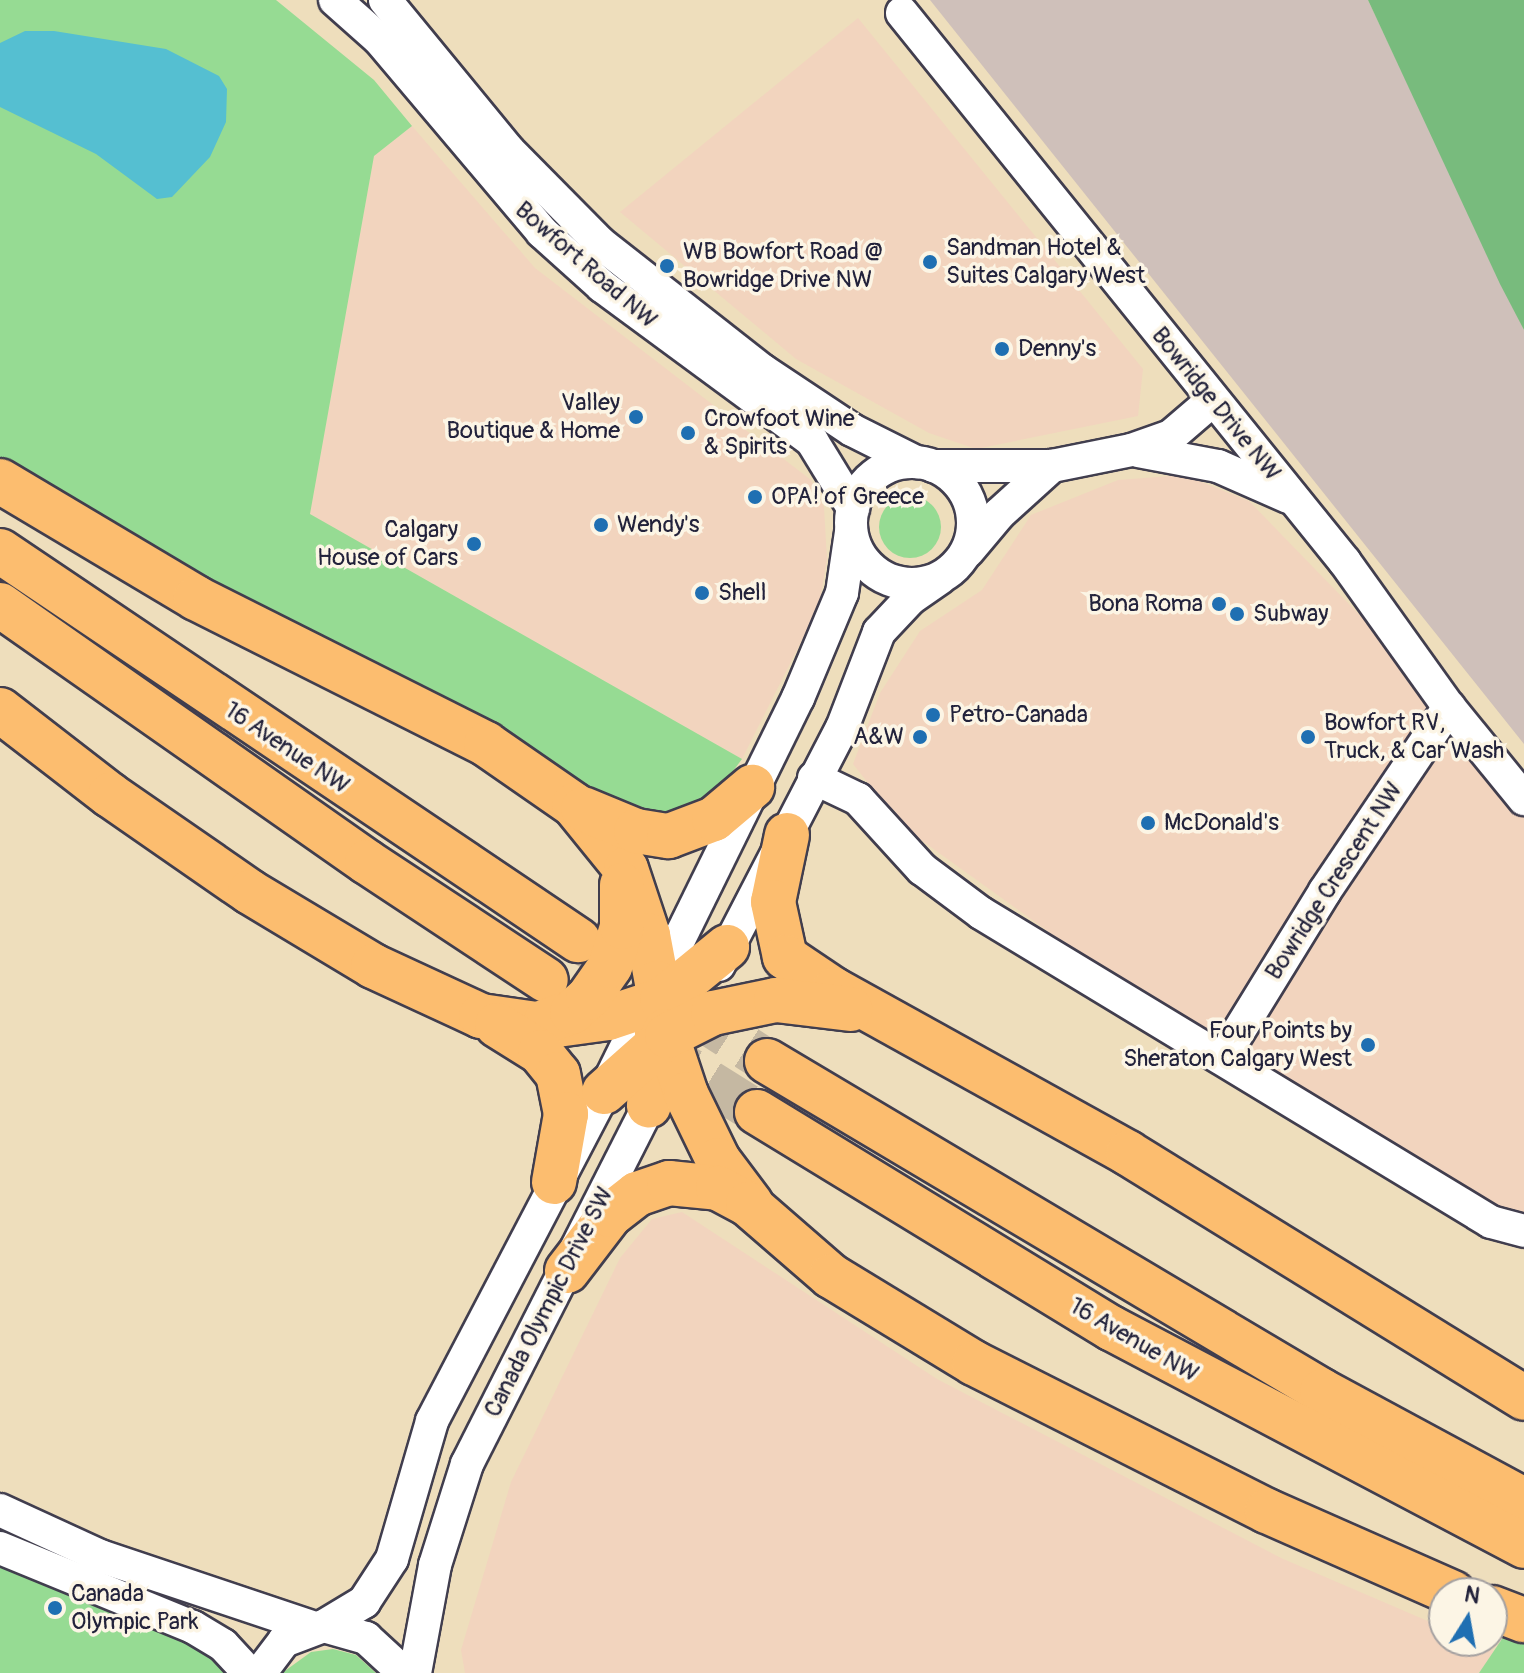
<!DOCTYPE html>
<style>
body{margin:0}
#map{position:relative;width:1524px;height:1673px;overflow:hidden;background:#eedebc;font-family:Pangolin,sans-serif}
div>[style]{position:absolute}
[style*='--x']{left:calc(var(--x)*1px);top:calc(var(--y)*1px);width:calc(var(--w)*1px);rotate:calc(var(--a)*1deg)}
.built>*{inset:0;background:#f2d4be}
.industrial>*{inset:0;background:#cfc0ba}
.green>*{inset:0;background:#96db93}
.round{border-radius:50%}
.forest>*{inset:0;background:#78bb7d}
.water>*{inset:0;background:#55bfd1}
.highway-tunnel>*{height:44px;margin-top:-22px;transform-origin:0;background:repeating-linear-gradient(90deg,#c5b8a2 0 44px,transparent 0 66px)}
.roads{filter:drop-shadow(2px 0 #413e4e) drop-shadow(-2px 0 #413e4e) drop-shadow(0 2px #413e4e) drop-shadow(0 -2px #413e4e)}
.minor>*{height:32px;margin:-16px;padding:0 16px;transform-origin:16px;border-radius:16px;background:#fff}
.minor>.ring{margin:-16px;padding:0;box-sizing:content-box;background:none;border:32px solid #fff;border-radius:50%}
.highway>*{height:44px;margin:-22px;padding:0 22px;transform-origin:22px;border-radius:22px;background:#fcbd6f}
.dots>*{width:22px;height:22px;translate:-50% -50%;box-sizing:border-box;border:4px solid #fcf5e5;border-radius:50%}
span{translate:-50% -50%;white-space:nowrap;text-align:center;line-height:1.15;-webkit-text-stroke:7px #fcf5e5;paint-order:stroke}
.poi-label{font-size:24px;color:#22223b}
.left{translate:0 -50%;text-align:left}
.right{translate:-100% -50%;text-align:right}
.street-label{font-size:24px;color:#22223b}
.north{position:absolute;left:1428px;top:1577px;width:80px;height:80px;box-sizing:border-box;background:#fcf5e5;border:2px solid #a5a1a1;border-radius:50%;rotate:11deg;font-size:22px;font-weight:700;line-height:32px;text-align:center;color:#22223b}
.north::after{content:'';display:block;margin:auto;width:28px;height:36px;background:#1f6fb2;clip-path:polygon(50% 0,100% 100%,50% 72%,0 100%)}
</style>
<div id="map">
<div class="built">
<div style="clip-path:polygon(858px 18px,1143px 369px,1138px 416px,976px 449px,929px 433px,796px 359px,620px 212px)"></div>
<div style="clip-path:polygon(412px 126px,535px 268px,811px 480px,824px 507px,827px 559px,819px 606px,742px 759px,310px 514px,374px 156px)"></div>
<div style="clip-path:polygon(1184px 475px,1249px 501px,1449px 707px,1524px 799px,1524px 1231px,1227px 1060px,903px 827px,853px 764px,880px 693px,920px 631px,982px 590px,1031px 515px,1118px 480px)"></div>
<div style="clip-path:polygon(682px 1212px,937px 1379px,1281px 1558px,1444px 1628px,1444px 1641px,1472px 1641px,1495px 1652px,1479px 1673px,465px 1673px,461px 1650px,511px 1482px,620px 1258px,652px 1219px)"></div>
</div>
<div class="industrial">
<div style="clip-path:polygon(930px 0,1368px 0,1524px 330px,1524px 744px)"></div>
</div>
<div class="green">
<div style="clip-path:polygon(0 0,276px 0,374px 80px,412px 126px,374px 156px,310px 514px,742px 759px,713px 798px,654px 825px,0 462px)"></div>
<div class="round" style="left:879px;top:496px;width:62px;height:62px"></div>
<div style="clip-path:polygon(0 1564px,195px 1642px,228px 1673px,0 1673px)"></div>
<div style="clip-path:polygon(1506px 1633px,1524px 1640px,1524px 1673px,1479px 1673px)"></div>
<div style="clip-path:polygon(333px 1649px,356px 1655px,376px 1673px,282px 1673px,311px 1652px)"></div>
</div>
<div class="forest">
<div style="clip-path:polygon(1368px 0,1524px 0,1524px 330px,1500px 284px)"></div>
</div>
<div class="water">
<div style="clip-path:polygon(25px 31px,54px 31px,166px 49px,219px 76px,227px 89px,226px 122px,210px 157px,172px 197px,157px 199px,96px 154px,0 107px,0 43px)"></div>
</div>
<div class="highway-tunnel">
<div style="--x:580;--y:941;--w:222;--a:32.7"></div>
<div style="--x:653;--y:1047;--w:123;--a:32"></div>
</div>
<div class="roads">
<div class="minor">
<div style="--x:335;--y:0;--w:59;--a:41.6"></div>
<div style="--x:379;--y:39;--w:253;--a:49.8"></div>
<div style="--x:542;--y:232;--w:81;--a:42"></div>
<div style="--x:602;--y:286;--w:261;--a:36.4"></div>
<div style="--x:812;--y:441;--w:79;--a:58.5"></div>
<div style="--x:385;--y:0;--w:195;--a:50.6"></div>
<div style="--x:509;--y:151;--w:129;--a:45.3"></div>
<div style="--x:600;--y:243;--w:206;--a:38.1"></div>
<div style="--x:762;--y:370;--w:108;--a:33.7"></div>
<div style="--x:852;--y:430;--w:72;--a:26.6"></div>
<div style="--x:902;--y:13;--w:705;--a:51.1"></div>
<div style="--x:1345;--y:562;--w:178;--a:54.4"></div>
<div style="--x:1449;--y:707;--w:119;--a:50.8"></div>
<div style="--x:1138;--y:451;--w:81;--a:10.6"></div>
<div style="--x:1218;--y:466;--w:77;--a:23.9"></div>
<div class="ring" style="left:851px;top:462px;width:90px;height:90px"></div>
<div style="--x:933;--y:466;--w:119;--a:0"></div>
<div style="--x:1052;--y:466;--w:81;--a:-11.4"></div>
<div style="--x:1131;--y:450;--w:42;--a:-19.3"></div>
<div style="--x:1171;--y:436;--w:55;--a:-40.6"></div>
<div style="--x:968;--y:551;--w:48;--a:-50"></div>
<div style="--x:999;--y:514;--w:72;--a:-42.2"></div>
<div style="--x:814;--y:778;--w:49;--a:25.5"></div>
<div style="--x:858;--y:799;--w:95;--a:47.6"></div>
<div style="--x:922;--y:869;--w:74;--a:36.7"></div>
<div style="--x:981;--y:913;--w:596;--a:31.21"></div>
<div style="--x:1491;--y:1222;--w:34;--a:15"></div>
<div style="--x:719;--y:965;--w:267;--a:-62.6"></div>
<div style="--x:842;--y:728;--w:103;--a:-68.9"></div>
<div style="--x:879;--y:632;--w:45;--a:-46.8"></div>
<div style="--x:910;--y:599;--w:37;--a:-35"></div>
<div style="--x:1227;--y:1060;--w:22;--a:-72"></div>
<div style="--x:1234;--y:1039;--w:174;--a:-58.4"></div>
<div style="--x:1325;--y:891;--w:222;--a:-56"></div>
<div style="--x:0;--y:1510;--w:110;--a:24.7"></div>
<div style="--x:100;--y:1556;--w:224;--a:18.5"></div>
<div style="--x:0;--y:1548;--w:209;--a:22.3"></div>
<div style="--x:193;--y:1627;--w:35;--a:31"></div>
<div style="--x:223;--y:1645;--w:38;--a:47"></div>
<div style="--x:324;--y:1626;--w:47;--a:-31"></div>
<div style="--x:364;--y:1602;--w:51;--a:-56.9"></div>
<div style="--x:392;--y:1559;--w:144;--a:-73.8"></div>
<div style="--x:432;--y:1421;--w:371;--a:-62.4"></div>
<div style="--x:604;--y:1092;--w:439;--a:-63.8"></div>
<div style="--x:798;--y:698;--w:114;--a:-67.3"></div>
<div style="--x:842;--y:593;--w:62;--a:-81.6"></div>
<div style="--x:260;--y:1673;--w:40;--a:-53"></div>
<div style="--x:284;--y:1641;--w:43;--a:-20.6"></div>
<div style="--x:324;--y:1626;--w:44;--a:15.9"></div>
<div style="--x:366;--y:1638;--w:52;--a:42.6"></div>
<div style="--x:415;--y:1673;--w:110;--a:-79.5"></div>
<div style="--x:435;--y:1565;--w:106;--a:-72.4"></div>
<div style="--x:467;--y:1464;--w:425;--a:-63.1"></div>
</div>
<div class="highway">
<div style="--x:0;--y:481;--w:228;--a:30.8"></div>
<div style="--x:196;--y:598;--w:325;--a:26.7"></div>
<div style="--x:486;--y:744;--w:107;--a:34.7"></div>
<div style="--x:574;--y:805;--w:82;--a:50.9"></div>
<div style="--x:626;--y:869;--w:70;--a:71.6"></div>
<div style="--x:648;--y:935;--w:49;--a:79.4"></div>
<div style="--x:657;--y:983;--w:60;--a:90"></div>
<div style="--x:657;--y:1043;--w:63;--a:97.4"></div>
<div style="--x:0;--y:551;--w:697;--a:33.94"></div>
<div style="--x:0;--y:605;--w:448;--a:35"></div>
<div style="--x:367;--y:862;--w:214;--a:33.4"></div>
<div style="--x:0;--y:710;--w:139;--a:37.7"></div>
<div style="--x:110;--y:795;--w:170;--a:34.7"></div>
<div style="--x:250;--y:892;--w:144;--a:31"></div>
<div style="--x:373;--y:966;--w:119;--a:24.8"></div>
<div style="--x:481;--y:1016;--w:70;--a:8.2"></div>
<div style="--x:550;--y:1026;--w:59;--a:-7.9"></div>
<div style="--x:608;--y:1018;--w:57;--a:-18.4"></div>
<div style="--x:662;--y:1000;--w:84;--a:-39.2"></div>
<div style="--x:583;--y:809;--w:57;--a:22.5"></div>
<div style="--x:636;--y:831;--w:33;--a:9"></div>
<div style="--x:669;--y:836;--w:48;--a:-20.7"></div>
<div style="--x:714;--y:819;--w:50;--a:-40.1"></div>
<div style="--x:787;--y:835;--w:68;--a:101.8"></div>
<div style="--x:773;--y:902;--w:56;--a:77.7"></div>
<div style="--x:785;--y:957;--w:59;--a:34"></div>
<div style="--x:834;--y:990;--w:336;--a:29"></div>
<div style="--x:1128;--y:1153;--w:466;--a:31.7"></div>
<div style="--x:546;--y:1021;--w:28;--a:-19"></div>
<div style="--x:572;--y:1012;--w:21;--a:-41"></div>
<div style="--x:588;--y:998;--w:39;--a:-55"></div>
<div style="--x:610;--y:966;--w:41;--a:-72.9"></div>
<div style="--x:622;--y:927;--w:42;--a:-90"></div>
<div style="--x:497;--y:1025;--w:51;--a:32.1"></div>
<div style="--x:540;--y:1052;--w:28;--a:51"></div>
<div style="--x:558;--y:1074;--w:41;--a:78.7"></div>
<div style="--x:566;--y:1114;--w:69;--a:100"></div>
<div style="--x:665;--y:1031;--w:66;--a:71.6"></div>
<div style="--x:686;--y:1094;--w:73;--a:64.1"></div>
<div style="--x:718;--y:1160;--w:55;--a:53.1"></div>
<div style="--x:767;--y:1061;--w:646;--a:30.74"></div>
<div style="--x:1322;--y:1391;--w:230;--a:28.4"></div>
<div style="--x:604;--y:1092;--w:84;--a:-41.6"></div>
<div style="--x:667;--y:1036;--w:51;--a:-26.6"></div>
<div style="--x:713;--y:1013;--w:64;--a:-11.7"></div>
<div style="--x:776;--y:1000;--w:75;--a:6.9"></div>
<div style="--x:757;--y:1112;--w:415;--a:31.4"></div>
<div style="--x:1111;--y:1328;--w:467;--a:27.8"></div>
<div style="--x:567;--y:1271;--w:71;--a:-52.5"></div>
<div style="--x:610;--y:1215;--w:34;--a:-38"></div>
<div style="--x:637;--y:1194;--w:34;--a:-19"></div>
<div style="--x:669;--y:1183;--w:49;--a:5.8"></div>
<div style="--x:718;--y:1188;--w:34;--a:28"></div>
<div style="--x:748;--y:1204;--w:110;--a:40.9"></div>
<div style="--x:831;--y:1276;--w:167;--a:31.3"></div>
<div style="--x:974;--y:1363;--w:328;--a:26.8"></div>
<div style="--x:1267;--y:1511;--w:203;--a:23.8"></div>
<div style="--x:1492;--y:1608;--w:34;--a:21"></div>
</div>
</div>
<div class="dots">
<div style="left:930px;top:262px;background:#1f6fb2"></div>
<div style="left:667px;top:266px;background:#1f6fb2"></div>
<div style="left:1002px;top:349px;background:#1f6fb2"></div>
<div style="left:636px;top:417px;background:#1f6fb2"></div>
<div style="left:688px;top:433px;background:#1f6fb2"></div>
<div style="left:755px;top:497px;background:#1f6fb2"></div>
<div style="left:601px;top:525px;background:#1f6fb2"></div>
<div style="left:474px;top:544px;background:#1f6fb2"></div>
<div style="left:702px;top:593px;background:#1f6fb2"></div>
<div style="left:1219px;top:604px;background:#1f6fb2"></div>
<div style="left:1237px;top:614px;background:#1f6fb2"></div>
<div style="left:933px;top:715px;background:#1f6fb2"></div>
<div style="left:920px;top:737px;background:#1f6fb2"></div>
<div style="left:1308px;top:737px;background:#1f6fb2"></div>
<div style="left:1148px;top:823px;background:#1f6fb2"></div>
<div style="left:1368px;top:1045px;background:#1f6fb2"></div>
<div style="left:55px;top:1608px;background:#1f6fb2"></div>
</div>
<div class="poi-label">
<span class="left" style="left:946px;top:262px">Sandman Hotel &amp;<br>Suites Calgary West</span>
<span class="left" style="left:683px;top:266px">WB Bowfort Road @<br>Bowridge Drive NW</span>
<span class="left" style="left:1018px;top:349px">Denny's</span>
<span class="right" style="left:620px;top:417px">Valley<br>Boutique &amp; Home</span>
<span class="left" style="left:704px;top:433px">Crowfoot Wine<br>&amp; Spirits</span>
<span class="left" style="left:771px;top:497px">OPA! of Greece</span>
<span class="left" style="left:617px;top:525px">Wendy's</span>
<span class="right" style="left:458px;top:544px">Calgary<br>House of Cars</span>
<span class="left" style="left:718px;top:593px">Shell</span>
<span class="right" style="left:1203px;top:604px">Bona Roma</span>
<span class="left" style="left:1253px;top:614px">Subway</span>
<span class="left" style="left:949px;top:715px">Petro-Canada</span>
<span class="left" style="left:1324px;top:737px">Bowfort RV,<br>Truck, &amp; Car Wash</span>
<span class="right" style="left:904px;top:737px">A&amp;W</span>
<span class="left" style="left:1164px;top:823px">McDonald's</span>
<span class="right" style="left:1352px;top:1045px">Four Points by<br>Sheraton Calgary West</span>
<span class="left" style="left:71px;top:1608px">Canada<br>Olympic Park</span>
</div>
<div class="street-label">
<span style="left:586px;top:265px;rotate:41deg">Bowfort Road NW</span>
<span style="left:1216px;top:404px;rotate:51deg">Bowridge Drive NW</span>
<span style="left:287px;top:748px;rotate:34deg">16 Avenue NW</span>
<span style="left:1334px;top:881px;rotate:-57deg">Bowridge Crescent NW</span>
<span style="left:549px;top:1302px;rotate:-63deg">Canada Olympic Drive SW</span>
<span style="left:1134px;top:1340px;rotate:30deg">16 Avenue NW</span>
</div>
<div class="north">N</div>
</div>
